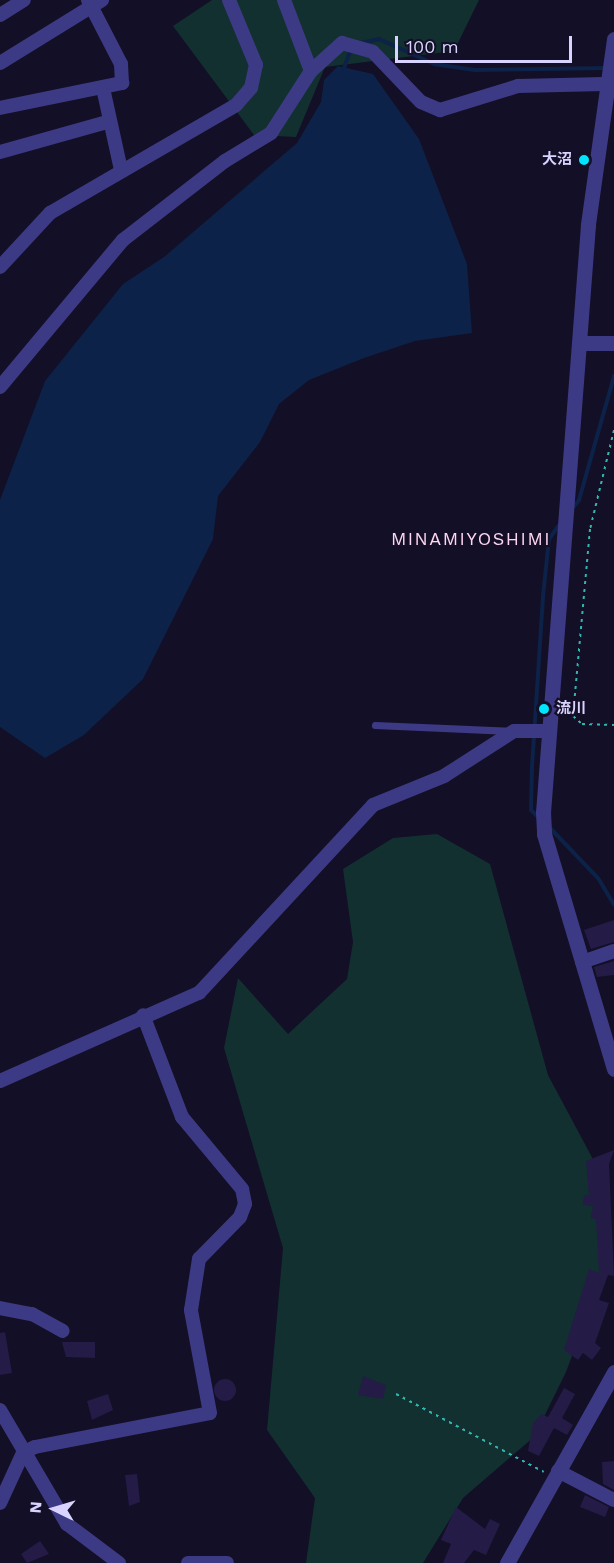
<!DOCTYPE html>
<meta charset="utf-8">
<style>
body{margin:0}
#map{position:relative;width:614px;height:1563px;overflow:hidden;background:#130f26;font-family:"Work Sans","Noto Sans JP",sans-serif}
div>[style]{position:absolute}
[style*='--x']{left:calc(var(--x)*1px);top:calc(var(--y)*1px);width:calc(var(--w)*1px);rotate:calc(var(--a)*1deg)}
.green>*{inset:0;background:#12302f}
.water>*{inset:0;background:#0c2248}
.stream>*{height:4px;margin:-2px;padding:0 2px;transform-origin:2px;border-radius:2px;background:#0c2248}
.building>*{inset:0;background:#241b47}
.round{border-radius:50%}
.path>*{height:2px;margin-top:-1px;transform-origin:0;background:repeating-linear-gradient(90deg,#2fb8b0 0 3px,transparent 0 7.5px)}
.service>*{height:7px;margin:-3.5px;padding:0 3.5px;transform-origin:3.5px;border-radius:3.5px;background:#3d3a85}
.minor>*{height:14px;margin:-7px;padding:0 7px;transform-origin:7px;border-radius:7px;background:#3d3a85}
.tertiary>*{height:15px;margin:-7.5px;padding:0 7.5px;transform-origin:7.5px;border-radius:7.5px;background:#3d3a85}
.dots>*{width:16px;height:16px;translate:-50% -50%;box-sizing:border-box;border:3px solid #130f26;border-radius:50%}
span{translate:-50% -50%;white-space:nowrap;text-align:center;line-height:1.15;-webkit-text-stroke:4.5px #130f26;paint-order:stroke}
.poi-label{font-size:15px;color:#d9d4ff;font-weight:700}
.right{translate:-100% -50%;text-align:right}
.left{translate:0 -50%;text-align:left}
.quarter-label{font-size:18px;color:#ffd6f0;letter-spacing:1.5px}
.north{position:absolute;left:24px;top:1479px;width:60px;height:60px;-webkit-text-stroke:4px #130f26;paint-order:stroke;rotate:275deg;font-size:16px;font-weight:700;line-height:24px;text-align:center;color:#d9d4ff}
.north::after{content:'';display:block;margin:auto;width:21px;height:27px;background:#d9d4ff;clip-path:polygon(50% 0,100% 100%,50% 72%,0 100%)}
.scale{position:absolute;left:395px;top:36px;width:177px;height:27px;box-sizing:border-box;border:3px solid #d9d4ff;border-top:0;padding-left:8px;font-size:18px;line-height:21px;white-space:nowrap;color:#d9d4ff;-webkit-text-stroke:4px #130f26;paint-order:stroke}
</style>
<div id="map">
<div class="green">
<div style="clip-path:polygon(212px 0,479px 0,454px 51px,325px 67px,296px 137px,254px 135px,173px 26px)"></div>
<div style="clip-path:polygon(437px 834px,490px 864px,548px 1075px,603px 1178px,606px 1266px,566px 1372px,534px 1437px,463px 1498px,423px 1563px,306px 1563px,315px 1498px,267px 1430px,283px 1248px,224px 1048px,238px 978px,288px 1034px,347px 979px,353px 942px,343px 869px,393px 838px)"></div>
</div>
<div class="water">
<div style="clip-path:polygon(338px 66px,373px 74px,419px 139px,467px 264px,472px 333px,415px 341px,364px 358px,309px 380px,279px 404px,260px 442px,218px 496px,213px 539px,143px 679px,84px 735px,45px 758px,0 727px,0 500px,45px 381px,123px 284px,164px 257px,297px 143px,321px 102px,324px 80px)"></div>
</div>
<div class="stream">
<div style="--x:356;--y:44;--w:24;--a:-12"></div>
<div style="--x:379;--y:39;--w:60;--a:24.4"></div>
<div style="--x:434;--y:64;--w:41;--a:8.3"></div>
<div style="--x:475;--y:70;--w:132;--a:-0.9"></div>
<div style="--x:344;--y:68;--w:20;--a:-70"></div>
<div style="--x:571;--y:510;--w:13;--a:-51"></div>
<div style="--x:579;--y:500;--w:129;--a:-74.2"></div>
<div style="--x:538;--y:817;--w:10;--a:-135"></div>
<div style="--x:531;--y:810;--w:43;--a:-88.7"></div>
<div style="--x:532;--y:767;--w:171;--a:-86.3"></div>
<div style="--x:543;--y:596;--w:57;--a:-84"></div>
<div style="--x:549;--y:539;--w:17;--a:-54"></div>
<div style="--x:550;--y:828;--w:69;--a:46.2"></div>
<div style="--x:598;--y:878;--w:31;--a:59"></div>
</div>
<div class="building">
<div style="clip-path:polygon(614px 920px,614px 942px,591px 949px,584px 930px)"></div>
<div style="clip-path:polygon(614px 961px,614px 975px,597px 977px,594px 967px)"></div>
<div style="clip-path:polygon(614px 1150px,609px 1164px,614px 1276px,608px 1275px,599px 1300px,609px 1303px,595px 1343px,601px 1348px,592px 1360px,583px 1353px,578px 1360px,564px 1350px,589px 1269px,599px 1273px,596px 1219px,591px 1218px,593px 1206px,583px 1205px,584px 1195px,589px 1195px,586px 1161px)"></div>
<div style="clip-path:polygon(5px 1332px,12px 1373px,0 1375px,0 1333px)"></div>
<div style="clip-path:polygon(62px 1342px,95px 1342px,95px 1358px,66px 1357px)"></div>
<div style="clip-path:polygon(363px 1376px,386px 1385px,383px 1399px,358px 1395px)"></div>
<div class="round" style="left:214px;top:1379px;width:22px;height:22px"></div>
<div style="clip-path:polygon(564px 1388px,575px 1394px,562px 1418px,573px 1425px,567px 1435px,554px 1428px,539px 1456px,528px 1451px,533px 1423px,541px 1414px,548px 1417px)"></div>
<div style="clip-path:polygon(108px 1394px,113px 1410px,92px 1420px,87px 1401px)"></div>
<div style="clip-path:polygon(614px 1461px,614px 1490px,603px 1484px,602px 1462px)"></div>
<div style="clip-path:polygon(137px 1474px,140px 1502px,129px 1506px,125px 1475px)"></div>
<div style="clip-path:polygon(585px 1495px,609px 1507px,605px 1517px,580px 1507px)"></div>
<div style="clip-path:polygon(456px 1507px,485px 1529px,490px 1519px,500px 1524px,486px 1555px,474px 1550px,464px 1563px,443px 1563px,451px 1544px,441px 1540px)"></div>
<div style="clip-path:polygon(40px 1541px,49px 1554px,27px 1563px,21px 1554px)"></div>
</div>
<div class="path">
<div style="--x:614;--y:430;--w:102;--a:103.6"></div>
<div style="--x:590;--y:529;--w:188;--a:95.2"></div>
<div style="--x:573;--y:716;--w:12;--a:42"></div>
<div style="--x:582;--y:724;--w:32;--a:2"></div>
<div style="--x:396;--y:1394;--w:167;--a:27.8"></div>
</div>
<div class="service">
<div style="--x:375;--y:725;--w:136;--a:2.5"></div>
</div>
<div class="minor">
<div style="--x:284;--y:0;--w:76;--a:69.2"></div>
<div style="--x:0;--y:15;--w:28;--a:-32"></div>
<div style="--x:0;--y:63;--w:120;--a:-31.7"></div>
<div style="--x:103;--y:88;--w:84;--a:77.6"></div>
<div style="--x:0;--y:108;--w:125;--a:-11.6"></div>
<div style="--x:122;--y:83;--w:19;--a:-93"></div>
<div style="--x:121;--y:64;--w:72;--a:-117.3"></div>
<div style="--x:0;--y:152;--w:114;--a:-15.7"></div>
<div style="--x:0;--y:267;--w:74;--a:-47.2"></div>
<div style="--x:50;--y:213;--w:215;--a:-30.1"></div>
<div style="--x:236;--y:105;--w:23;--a:-49"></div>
<div style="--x:251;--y:88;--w:24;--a:-78"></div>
<div style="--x:256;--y:65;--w:70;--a:-112.6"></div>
<div style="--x:0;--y:387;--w:192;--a:-50.1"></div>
<div style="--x:123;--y:240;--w:129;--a:-37.8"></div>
<div style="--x:225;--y:161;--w:54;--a:-31.3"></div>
<div style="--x:271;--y:133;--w:74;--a:-57.2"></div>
<div style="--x:311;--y:71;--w:42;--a:-42.1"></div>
<div style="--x:342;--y:43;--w:32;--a:16"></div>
<div style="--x:373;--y:52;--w:69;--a:46.2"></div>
<div style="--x:421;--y:102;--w:21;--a:23"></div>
<div style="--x:440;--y:110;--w:82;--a:-17.1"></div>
<div style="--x:518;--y:86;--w:86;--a:-1.3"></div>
<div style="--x:582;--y:962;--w:34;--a:-19"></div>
<div style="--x:0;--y:1081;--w:218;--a:-23.9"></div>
<div style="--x:199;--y:993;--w:256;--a:-47.2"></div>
<div style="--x:373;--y:805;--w:77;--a:-22.2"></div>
<div style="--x:444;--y:776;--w:83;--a:-32.7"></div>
<div style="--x:514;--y:731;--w:34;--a:0"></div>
<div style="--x:0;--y:1308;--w:33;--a:11"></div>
<div style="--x:32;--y:1314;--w:35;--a:29"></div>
<div style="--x:0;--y:1410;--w:132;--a:59.6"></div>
<div style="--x:67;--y:1524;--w:65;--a:36.9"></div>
<div style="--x:558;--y:1471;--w:63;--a:27.4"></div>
<div style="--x:0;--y:1503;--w:55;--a:-65.3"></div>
<div style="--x:23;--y:1453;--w:13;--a:-27"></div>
<div style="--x:35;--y:1447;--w:178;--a:-11"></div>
<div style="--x:210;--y:1413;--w:105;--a:-100.5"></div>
<div style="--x:191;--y:1310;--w:52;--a:-81.1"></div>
<div style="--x:199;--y:1259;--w:59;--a:-45.7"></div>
<div style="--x:240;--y:1217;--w:14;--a:-69"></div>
<div style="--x:245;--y:1204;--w:15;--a:-101"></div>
<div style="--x:242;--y:1189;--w:94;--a:-129.8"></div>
<div style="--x:182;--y:1117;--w:109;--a:-110.9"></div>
<div style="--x:188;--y:1563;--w:39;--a:0"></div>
</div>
<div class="tertiary">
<div style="--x:614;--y:39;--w:188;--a:98"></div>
<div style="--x:588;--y:225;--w:589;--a:94.38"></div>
<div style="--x:543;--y:812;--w:22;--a:87"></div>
<div style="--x:544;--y:834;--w:245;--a:73.4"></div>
<div style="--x:582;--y:343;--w:32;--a:0"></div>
<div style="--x:507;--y:1563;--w:219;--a:-60.7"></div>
</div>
<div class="dots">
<div style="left:584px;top:160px;background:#00e5ff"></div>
<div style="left:544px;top:709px;background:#00e5ff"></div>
</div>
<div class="poi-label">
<span class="right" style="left:572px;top:160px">大沼</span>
<span class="left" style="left:556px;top:709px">流川</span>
</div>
<div class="quarter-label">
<span style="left:471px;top:539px">MINAMIYOSHIMI</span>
</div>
<div class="north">N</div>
<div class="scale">100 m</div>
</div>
